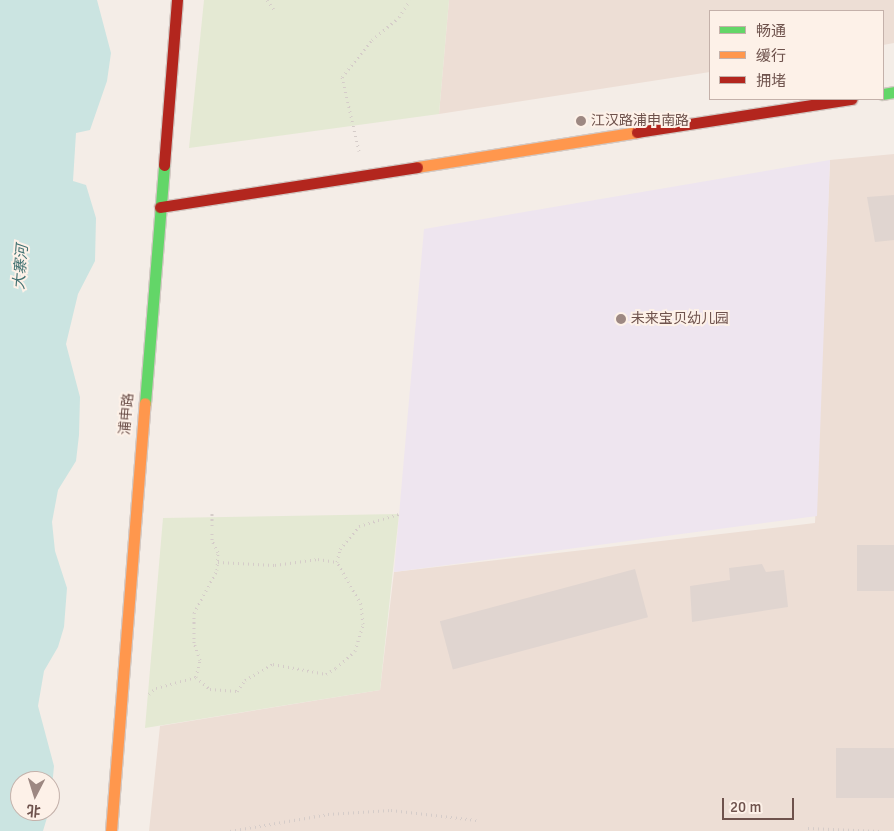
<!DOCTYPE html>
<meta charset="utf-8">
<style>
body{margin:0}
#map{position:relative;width:894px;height:831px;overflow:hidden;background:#f4ede7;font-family:Signika,"Noto Sans SC",sans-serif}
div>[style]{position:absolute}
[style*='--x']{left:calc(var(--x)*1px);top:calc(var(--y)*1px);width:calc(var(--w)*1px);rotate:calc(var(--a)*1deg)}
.residential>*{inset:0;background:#edded5}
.education>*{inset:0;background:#eee5ef}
.green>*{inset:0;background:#e4e9d3}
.water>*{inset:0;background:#cbe4e1}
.building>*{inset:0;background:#e0d5d0;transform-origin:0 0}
.path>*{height:3px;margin-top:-1.5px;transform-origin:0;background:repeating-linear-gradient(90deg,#d5ccc9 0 1px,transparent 0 5px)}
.roads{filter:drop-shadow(1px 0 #d3c9c4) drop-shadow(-1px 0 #d3c9c4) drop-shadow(0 1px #d3c9c4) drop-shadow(0 -1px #d3c9c4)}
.fast>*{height:11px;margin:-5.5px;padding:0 5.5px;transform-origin:5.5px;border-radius:5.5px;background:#63d668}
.slow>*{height:11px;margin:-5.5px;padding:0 5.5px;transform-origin:5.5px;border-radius:5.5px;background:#ff974d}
.jam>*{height:11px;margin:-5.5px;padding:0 5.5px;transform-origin:5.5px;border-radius:5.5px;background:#b3261e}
.dots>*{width:14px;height:14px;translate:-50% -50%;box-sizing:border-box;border:2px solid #fdf1e8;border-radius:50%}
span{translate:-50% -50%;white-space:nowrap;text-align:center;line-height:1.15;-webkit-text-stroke:4px #fdf1e8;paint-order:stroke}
.poi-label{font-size:14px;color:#6e524c}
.left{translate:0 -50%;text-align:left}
.street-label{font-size:14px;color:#6e524c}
.water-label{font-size:15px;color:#427272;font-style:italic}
.legend{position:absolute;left:709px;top:10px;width:175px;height:90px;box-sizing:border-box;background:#fdf1e8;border:1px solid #c4b1aa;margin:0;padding:6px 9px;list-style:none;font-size:15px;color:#6e524c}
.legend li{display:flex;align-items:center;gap:10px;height:25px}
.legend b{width:25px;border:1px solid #c4b1aa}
.north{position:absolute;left:10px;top:771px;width:50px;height:50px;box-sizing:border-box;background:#fdf1e8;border:1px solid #c4b1aa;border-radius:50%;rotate:185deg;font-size:14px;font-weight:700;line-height:20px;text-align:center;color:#6e524c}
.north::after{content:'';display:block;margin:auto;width:18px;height:22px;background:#9d8882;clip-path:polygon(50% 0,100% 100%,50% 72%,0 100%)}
.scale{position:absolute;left:722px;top:798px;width:72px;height:22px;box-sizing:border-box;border:2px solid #6e524c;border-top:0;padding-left:6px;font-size:15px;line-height:18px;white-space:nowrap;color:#6e524c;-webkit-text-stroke:4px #fdf1e8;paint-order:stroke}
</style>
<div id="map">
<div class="residential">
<div style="clip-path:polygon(449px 0,894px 0,894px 43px,883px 45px,883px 11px,710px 11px,710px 72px,439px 114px)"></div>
<div style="clip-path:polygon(894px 154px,894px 831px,149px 831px,160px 726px,380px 690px,394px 572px,815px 523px,830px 160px)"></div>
</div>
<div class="education">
<div style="clip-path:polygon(830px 160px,817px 516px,394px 572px,424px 229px)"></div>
</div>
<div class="green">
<div style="clip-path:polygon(204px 0,449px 0,439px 114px,189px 148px)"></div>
<div style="clip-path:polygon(399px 514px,380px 690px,145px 728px,163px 518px)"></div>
</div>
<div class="water">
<div style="clip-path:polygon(0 0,97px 0,111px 53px,107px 81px,90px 130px,76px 133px,73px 181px,86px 185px,96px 218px,95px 261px,78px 294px,66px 344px,80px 397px,79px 435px,76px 461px,58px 490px,52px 522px,55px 551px,67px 588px,64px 627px,58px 647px,44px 671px,38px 706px,54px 766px,50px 809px,50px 781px,20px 781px,20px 811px,49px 811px,43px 831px,0 831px)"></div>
</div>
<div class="building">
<div style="clip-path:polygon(894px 195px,894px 240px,875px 242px,867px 197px)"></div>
<div style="left:894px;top:545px;width:46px;height:37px;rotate:90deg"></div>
<div style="clip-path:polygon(762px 564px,766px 572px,784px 570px,788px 607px,692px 622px,690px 586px,730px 580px,729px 568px)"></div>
<div style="left:635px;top:569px;width:50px;height:202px;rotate:75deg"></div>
<div style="left:836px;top:748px;width:58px;height:50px"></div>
</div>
<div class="path">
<div style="--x:267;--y:0;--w:14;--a:54"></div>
<div style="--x:359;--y:151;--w:76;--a:-102.9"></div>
<div style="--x:342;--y:77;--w:48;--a:-51"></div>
<div style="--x:372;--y:40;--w:35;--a:-40"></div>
<div style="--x:399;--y:17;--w:20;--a:-57"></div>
<div style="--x:218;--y:562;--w:57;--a:3"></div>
<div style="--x:275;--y:565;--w:43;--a:-7.9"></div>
<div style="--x:318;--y:559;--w:19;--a:9"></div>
<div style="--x:196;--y:677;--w:17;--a:-77"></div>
<div style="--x:200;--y:660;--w:18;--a:-109"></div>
<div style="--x:194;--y:643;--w:30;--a:-90"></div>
<div style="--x:194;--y:613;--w:49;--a:-61.9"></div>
<div style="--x:217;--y:570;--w:18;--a:-87"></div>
<div style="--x:218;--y:552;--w:13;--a:-117"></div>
<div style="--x:212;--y:540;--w:29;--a:-90"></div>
<div style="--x:149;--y:694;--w:9;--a:-41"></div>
<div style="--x:156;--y:688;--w:41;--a:-15.4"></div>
<div style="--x:196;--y:677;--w:18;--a:41"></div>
<div style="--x:210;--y:689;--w:27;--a:4"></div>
<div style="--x:237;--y:691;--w:14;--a:-54"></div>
<div style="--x:245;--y:680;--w:32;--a:-30"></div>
<div style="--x:273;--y:664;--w:54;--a:10.7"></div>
<div style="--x:326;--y:674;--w:12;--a:-31"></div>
<div style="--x:336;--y:668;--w:25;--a:-42"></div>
<div style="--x:355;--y:651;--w:28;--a:-73"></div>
<div style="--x:363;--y:624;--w:20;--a:-96"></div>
<div style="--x:361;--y:604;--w:48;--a:-119.7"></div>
<div style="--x:337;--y:562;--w:13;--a:-77"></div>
<div style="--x:340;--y:549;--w:30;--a:-50"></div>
<div style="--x:359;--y:526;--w:42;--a:-16.7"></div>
<div style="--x:808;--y:828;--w:73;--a:2.4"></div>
<div style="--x:230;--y:831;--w:99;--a:-9.8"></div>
<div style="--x:328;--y:814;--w:63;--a:-3.6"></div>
<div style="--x:391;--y:810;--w:86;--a:6.7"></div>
</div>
<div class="roads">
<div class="fast">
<div style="--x:883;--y:94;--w:11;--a:-10"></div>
<div style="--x:145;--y:403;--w:239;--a:-85.4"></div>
</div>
<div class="slow">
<div style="--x:417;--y:167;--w:223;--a:-9"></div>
<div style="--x:111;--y:831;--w:429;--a:-85.5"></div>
</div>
<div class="jam">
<div style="--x:637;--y:132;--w:217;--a:-8.8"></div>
<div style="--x:164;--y:165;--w:166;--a:-85.5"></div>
<div style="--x:160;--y:207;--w:260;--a:-8.8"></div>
</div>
</div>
<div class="dots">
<div style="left:581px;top:121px;background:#9d8882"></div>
<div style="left:621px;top:319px;background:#9d8882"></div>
</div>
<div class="poi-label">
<span class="left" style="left:591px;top:121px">江汉路浦申南路</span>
<span class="left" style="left:631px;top:319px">未来宝贝幼儿园</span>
</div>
<div class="street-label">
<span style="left:127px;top:414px;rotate:-85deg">浦申路</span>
</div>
<div class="water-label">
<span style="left:21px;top:267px;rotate:-85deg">大寨河</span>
</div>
<ul class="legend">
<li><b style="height:6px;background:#63d668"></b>畅通</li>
<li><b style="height:6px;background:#ff974d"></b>缓行</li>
<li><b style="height:6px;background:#b3261e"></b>拥堵</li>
</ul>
<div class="north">北</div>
<div class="scale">20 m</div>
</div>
